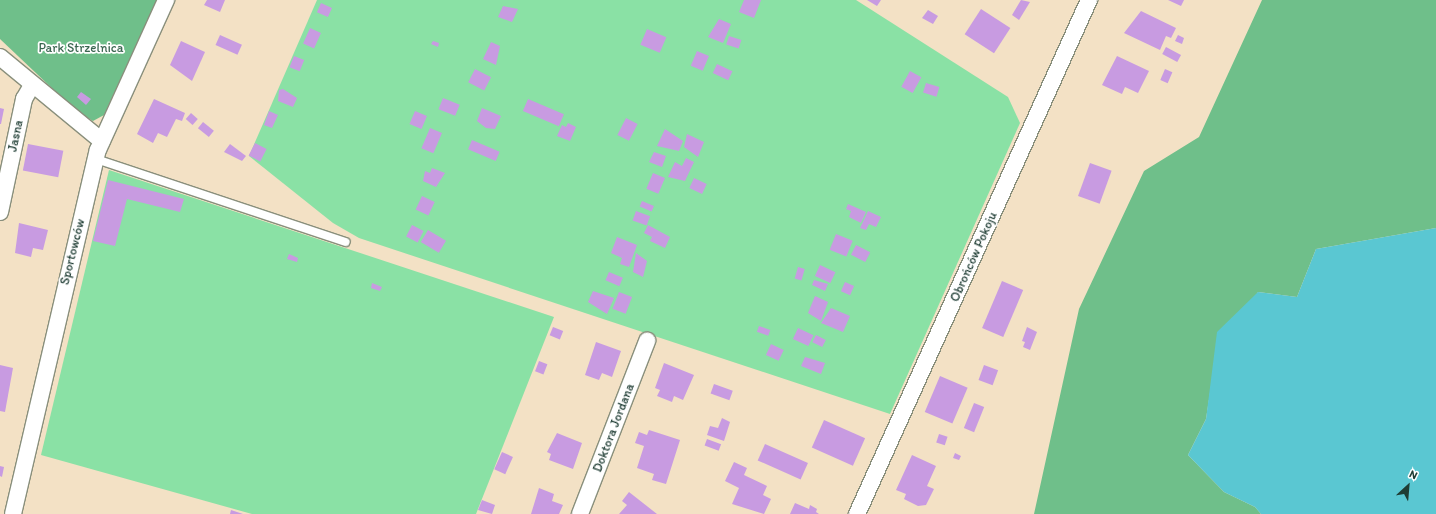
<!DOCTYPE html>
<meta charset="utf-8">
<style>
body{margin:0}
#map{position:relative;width:1436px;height:514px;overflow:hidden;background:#f3e1c5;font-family:Itim,sans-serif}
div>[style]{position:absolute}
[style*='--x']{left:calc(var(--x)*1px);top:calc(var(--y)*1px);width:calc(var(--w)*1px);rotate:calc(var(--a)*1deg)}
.green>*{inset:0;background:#8ae1a5}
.forest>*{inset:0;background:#6fbf8a}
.water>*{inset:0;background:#5ac7d2}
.building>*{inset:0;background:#c89be1;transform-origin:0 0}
.roads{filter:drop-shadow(1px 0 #898f7c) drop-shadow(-1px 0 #898f7c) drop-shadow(0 1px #898f7c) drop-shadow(0 -1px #898f7c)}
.service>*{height:8px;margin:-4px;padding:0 4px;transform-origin:4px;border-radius:4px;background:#fff}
.minor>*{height:16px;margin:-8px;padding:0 8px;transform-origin:8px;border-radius:8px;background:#fff}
span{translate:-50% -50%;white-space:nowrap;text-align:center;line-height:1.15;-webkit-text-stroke:3.5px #fff;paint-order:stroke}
.park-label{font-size:13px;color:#3a6650}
.street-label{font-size:13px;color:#1f3d34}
.north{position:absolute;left:1388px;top:466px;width:40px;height:40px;-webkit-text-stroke:3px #fff;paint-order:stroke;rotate:26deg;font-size:11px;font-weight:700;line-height:16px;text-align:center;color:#1f3d34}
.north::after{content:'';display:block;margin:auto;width:14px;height:18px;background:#1f3d34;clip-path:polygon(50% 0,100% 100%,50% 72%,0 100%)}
</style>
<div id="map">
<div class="green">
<div style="clip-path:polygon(317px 0,856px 0,1008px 97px,1020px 123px,890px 414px,359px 238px,333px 223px,249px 156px)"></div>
<div style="clip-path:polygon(109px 170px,554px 317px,476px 514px,252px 514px,41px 455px)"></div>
</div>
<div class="forest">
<div style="clip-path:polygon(0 0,157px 0,104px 115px,93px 121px,75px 110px,0 39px)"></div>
<div style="clip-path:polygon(1262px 0,1436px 0,1436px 228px,1316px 249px,1297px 297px,1258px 292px,1211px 386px,1206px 419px,1188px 455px,1224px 492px,1255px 507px,1261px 514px,1034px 514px,1079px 309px,1144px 171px,1199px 137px)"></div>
</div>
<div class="water">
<div style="clip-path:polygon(1436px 228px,1436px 514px,1261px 514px,1255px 507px,1224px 492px,1188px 455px,1206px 419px,1217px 332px,1258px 292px,1297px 297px,1316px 249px)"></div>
</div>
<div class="building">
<div style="clip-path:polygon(207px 0,225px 0,220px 12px,204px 5px)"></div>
<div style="clip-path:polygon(744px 0,761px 0,754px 18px,739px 12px)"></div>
<div style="clip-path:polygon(867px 0,881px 0,877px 6px)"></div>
<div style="clip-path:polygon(1021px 0,1030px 2px,1019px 20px,1012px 15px)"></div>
<div style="clip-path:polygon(1168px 0,1184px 0,1181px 6px)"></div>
<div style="left:321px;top:3px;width:12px;height:10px;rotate:24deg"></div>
<div style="clip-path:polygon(503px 6px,518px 9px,512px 22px,498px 17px)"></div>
<div style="left:981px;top:9px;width:35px;height:30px;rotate:33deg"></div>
<div style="clip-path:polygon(928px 10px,938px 16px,933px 24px,922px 18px)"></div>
<div style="clip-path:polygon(1141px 11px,1176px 28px,1171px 38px,1166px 36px,1160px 50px,1124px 33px)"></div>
<div style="clip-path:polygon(719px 19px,731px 24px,723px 43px,708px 37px)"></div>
<div style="left:310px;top:28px;width:12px;height:17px;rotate:24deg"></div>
<div style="left:647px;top:29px;width:21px;height:17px;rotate:23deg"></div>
<div style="left:220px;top:35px;width:24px;height:11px;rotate:24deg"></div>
<div style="clip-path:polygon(1178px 35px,1184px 38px,1182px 44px,1175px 41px)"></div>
<div style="left:729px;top:36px;width:13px;height:9px;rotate:18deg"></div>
<div style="clip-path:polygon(181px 41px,205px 52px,192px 81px,170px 65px)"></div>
<div style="clip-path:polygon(433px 41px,439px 43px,438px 47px,431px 44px)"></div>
<div style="clip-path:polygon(491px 42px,500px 46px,496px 65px,483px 59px)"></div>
<div style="left:1166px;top:47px;width:17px;height:8px;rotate:28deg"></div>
<div style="left:697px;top:51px;width:13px;height:16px;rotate:23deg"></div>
<div style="left:294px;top:56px;width:11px;height:12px;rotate:22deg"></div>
<div style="clip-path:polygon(1117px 56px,1149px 71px,1138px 93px,1125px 87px,1122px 94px,1102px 85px)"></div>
<div style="left:717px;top:64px;width:17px;height:10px;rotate:25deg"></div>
<div style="left:475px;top:69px;width:18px;height:15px;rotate:27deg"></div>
<div style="left:1165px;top:69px;width:8px;height:12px;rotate:23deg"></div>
<div style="left:910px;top:71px;width:13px;height:18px;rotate:29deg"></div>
<div style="left:926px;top:83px;width:14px;height:10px;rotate:17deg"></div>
<div style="clip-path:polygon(283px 89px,297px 98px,293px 107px,278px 101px,279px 90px)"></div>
<div style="clip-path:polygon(81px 92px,91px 99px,86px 105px,77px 97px)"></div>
<div style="left:443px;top:98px;width:18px;height:12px;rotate:22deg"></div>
<div style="clip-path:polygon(154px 99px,185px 113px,182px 121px,176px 119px,167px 137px,158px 133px,153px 143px,137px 134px)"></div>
<div style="left:528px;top:99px;width:39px;height:13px;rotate:23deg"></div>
<div style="clip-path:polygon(0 108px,4px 109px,1px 124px,0 124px)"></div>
<div style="clip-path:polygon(482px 108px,501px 116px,495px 129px,486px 128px,477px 121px)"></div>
<div style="clip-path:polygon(269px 111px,278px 115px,272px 128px,264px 125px)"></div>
<div style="left:415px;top:111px;width:13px;height:14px;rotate:23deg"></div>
<div style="left:191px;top:113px;width:9px;height:8px;rotate:41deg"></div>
<div style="left:626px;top:118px;width:13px;height:19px;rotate:27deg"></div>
<div style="left:203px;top:122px;width:14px;height:8px;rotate:39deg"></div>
<div style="clip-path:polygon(568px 123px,576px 127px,570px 141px,557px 136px,562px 125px,566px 127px)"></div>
<div style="left:430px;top:128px;width:13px;height:22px;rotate:23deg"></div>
<div style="clip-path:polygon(665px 129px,683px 141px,679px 151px,657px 146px)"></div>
<div style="clip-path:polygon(687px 134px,704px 142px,698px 157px,684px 147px)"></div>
<div style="left:472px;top:140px;width:30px;height:10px;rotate:23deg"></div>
<div style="left:255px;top:143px;width:13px;height:14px;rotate:27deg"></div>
<div style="left:28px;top:144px;width:36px;height:27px;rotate:11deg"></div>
<div style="clip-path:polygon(230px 144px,246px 156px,242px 161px,224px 152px)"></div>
<div style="clip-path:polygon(654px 152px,666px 156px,662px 167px,649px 162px)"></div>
<div style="clip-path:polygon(686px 158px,694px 162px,685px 181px,668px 177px,675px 162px,682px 166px)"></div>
<div style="left:1090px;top:163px;width:23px;height:35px;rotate:20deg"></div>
<div style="clip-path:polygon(432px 168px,445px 173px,436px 187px,423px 181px,425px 171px,430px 173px)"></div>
<div style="left:653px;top:173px;width:13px;height:17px;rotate:23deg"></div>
<div style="left:694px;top:178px;width:14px;height:11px;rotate:25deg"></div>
<div style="clip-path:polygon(108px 180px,184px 199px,180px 212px,127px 199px,115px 246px,93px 241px)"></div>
<div style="left:422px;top:196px;width:14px;height:15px;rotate:25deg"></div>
<div style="left:642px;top:201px;width:13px;height:6px;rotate:23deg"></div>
<div style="clip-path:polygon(848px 204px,866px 212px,861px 223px,849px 217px,851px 211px,846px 209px)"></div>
<div style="left:636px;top:211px;width:15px;height:10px;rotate:20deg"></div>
<div style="clip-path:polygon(868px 211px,881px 217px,876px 227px,869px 224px,866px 230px,860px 228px)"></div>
<div style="clip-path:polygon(19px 223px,48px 230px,43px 250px,33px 248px,31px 257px,15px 253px)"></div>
<div style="left:412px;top:225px;width:13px;height:13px;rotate:27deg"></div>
<div style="clip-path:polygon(648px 225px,670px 237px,665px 248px,650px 241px,652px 237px,644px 233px)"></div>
<div style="left:428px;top:230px;width:21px;height:14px;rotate:31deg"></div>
<div style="left:836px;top:234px;width:18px;height:17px;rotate:22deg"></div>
<div style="clip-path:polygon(617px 237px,637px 245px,629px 267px,620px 264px,622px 258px,611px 253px)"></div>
<div style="left:856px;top:245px;width:16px;height:11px;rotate:27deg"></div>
<div style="clip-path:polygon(636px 253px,647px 261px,643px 277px,633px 272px)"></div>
<div style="clip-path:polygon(289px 254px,298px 258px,297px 262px,287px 259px)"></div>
<div style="left:820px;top:265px;width:17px;height:12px;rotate:25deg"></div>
<div style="left:798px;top:267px;width:7px;height:12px;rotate:16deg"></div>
<div style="left:609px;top:272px;width:15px;height:9px;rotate:23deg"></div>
<div style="clip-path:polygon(814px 280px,828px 284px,825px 291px,812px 285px)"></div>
<div style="left:1002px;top:281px;width:23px;height:51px;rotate:23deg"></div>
<div style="left:845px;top:282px;width:10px;height:10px;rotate:24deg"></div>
<div style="clip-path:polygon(372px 283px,382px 287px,380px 291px,371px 288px)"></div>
<div style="clip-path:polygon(593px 291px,614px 298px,607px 314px,588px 302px)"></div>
<div style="left:619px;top:292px;width:14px;height:18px;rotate:21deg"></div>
<div style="clip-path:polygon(815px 296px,828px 302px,821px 321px,808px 313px)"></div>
<div style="clip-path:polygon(831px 308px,850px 316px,843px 332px,821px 323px)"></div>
<div style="left:759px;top:326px;width:12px;height:6px;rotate:20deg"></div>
<div style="left:553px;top:327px;width:11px;height:9px;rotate:22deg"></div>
<div style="clip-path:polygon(1027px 327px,1037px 332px,1030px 350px,1023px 347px,1025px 342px,1022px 341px)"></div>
<div style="left:798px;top:328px;width:17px;height:12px;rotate:25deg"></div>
<div style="left:816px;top:335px;width:11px;height:8px;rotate:27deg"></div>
<div style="clip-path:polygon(596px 342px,621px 351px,612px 377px,602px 373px,599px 380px,585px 375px)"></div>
<div style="left:771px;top:344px;width:14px;height:12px;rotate:25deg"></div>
<div style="clip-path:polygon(805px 357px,825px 363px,821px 374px,801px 366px)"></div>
<div style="left:539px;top:361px;width:9px;height:11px;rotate:21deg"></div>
<div style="clip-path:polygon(664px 363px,694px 375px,683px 400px,674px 396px,672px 402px,657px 396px,660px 390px,655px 388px)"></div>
<div style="clip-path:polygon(0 365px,13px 368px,5px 412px,0 411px)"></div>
<div style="left:984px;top:365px;width:15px;height:16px;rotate:20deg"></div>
<div style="left:940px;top:376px;width:30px;height:39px;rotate:23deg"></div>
<div style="left:714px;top:384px;width:20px;height:10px;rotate:20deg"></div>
<div style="left:974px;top:403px;width:11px;height:27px;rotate:22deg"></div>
<div style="clip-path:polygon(722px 418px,730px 422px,724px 441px,707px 435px,710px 426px,718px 428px)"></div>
<div style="left:824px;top:420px;width:45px;height:30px;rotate:24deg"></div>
<div style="clip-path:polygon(649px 430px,680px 440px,666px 484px,652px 480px,654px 474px,637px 468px,644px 446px,635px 443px,639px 432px,647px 435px)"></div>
<div style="clip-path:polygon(557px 433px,582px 443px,573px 469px,549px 460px,551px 454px,547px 452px)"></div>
<div style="left:939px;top:434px;width:9px;height:9px;rotate:18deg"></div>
<div style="left:707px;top:439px;width:15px;height:7px;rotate:20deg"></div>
<div style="left:765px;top:444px;width:47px;height:18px;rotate:24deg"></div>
<div style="left:502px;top:452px;width:12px;height:19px;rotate:24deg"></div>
<div style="clip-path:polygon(955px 453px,961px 456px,959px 460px,953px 458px)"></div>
<div style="clip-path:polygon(912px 455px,936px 466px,927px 486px,934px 489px,926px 505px,918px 506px,904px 499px,906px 494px,896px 490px)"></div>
<div style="clip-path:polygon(734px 462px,747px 468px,744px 475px,767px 486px,763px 495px,771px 499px,764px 514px,732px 504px,739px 488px,725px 481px)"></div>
<div style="clip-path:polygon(0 466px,4px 467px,2px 477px,0 476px)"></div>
<div style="clip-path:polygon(539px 488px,554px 494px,552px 501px,563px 505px,559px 514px,531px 514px)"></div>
<div style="clip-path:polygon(629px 492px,657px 514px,619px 514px,627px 505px,622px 501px)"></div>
<div style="clip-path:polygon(482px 500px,495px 505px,492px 514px,478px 510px)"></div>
<div style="clip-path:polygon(795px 503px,809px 509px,810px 505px,817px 509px,816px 512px,819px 514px,790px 514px)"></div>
<div style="clip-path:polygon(231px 510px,243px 514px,230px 514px)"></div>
</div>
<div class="roads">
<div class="service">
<div style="--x:96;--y:159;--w:263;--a:18.4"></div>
</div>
<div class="minor">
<div style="--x:0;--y:57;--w:132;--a:39.5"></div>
<div style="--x:0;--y:212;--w:116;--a:-78"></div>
<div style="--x:24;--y:99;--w:16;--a:-60"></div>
<div style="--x:13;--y:514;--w:374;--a:-76.9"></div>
<div style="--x:98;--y:150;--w:165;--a:-65.6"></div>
<div style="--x:580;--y:514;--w:186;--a:-68.8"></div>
<div style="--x:857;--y:514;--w:564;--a:-65.71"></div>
</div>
</div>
<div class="park-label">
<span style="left:81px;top:48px">Park Strzelnica</span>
</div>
<div class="street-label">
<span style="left:16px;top:136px;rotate:-78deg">Jasna</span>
<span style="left:73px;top:252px;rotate:-76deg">Sportowców</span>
<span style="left:974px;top:257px;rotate:-66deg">Obrońców Pokoju</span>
<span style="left:614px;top:428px;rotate:-69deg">Doktora Jordana</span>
</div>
<div class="north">N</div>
</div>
